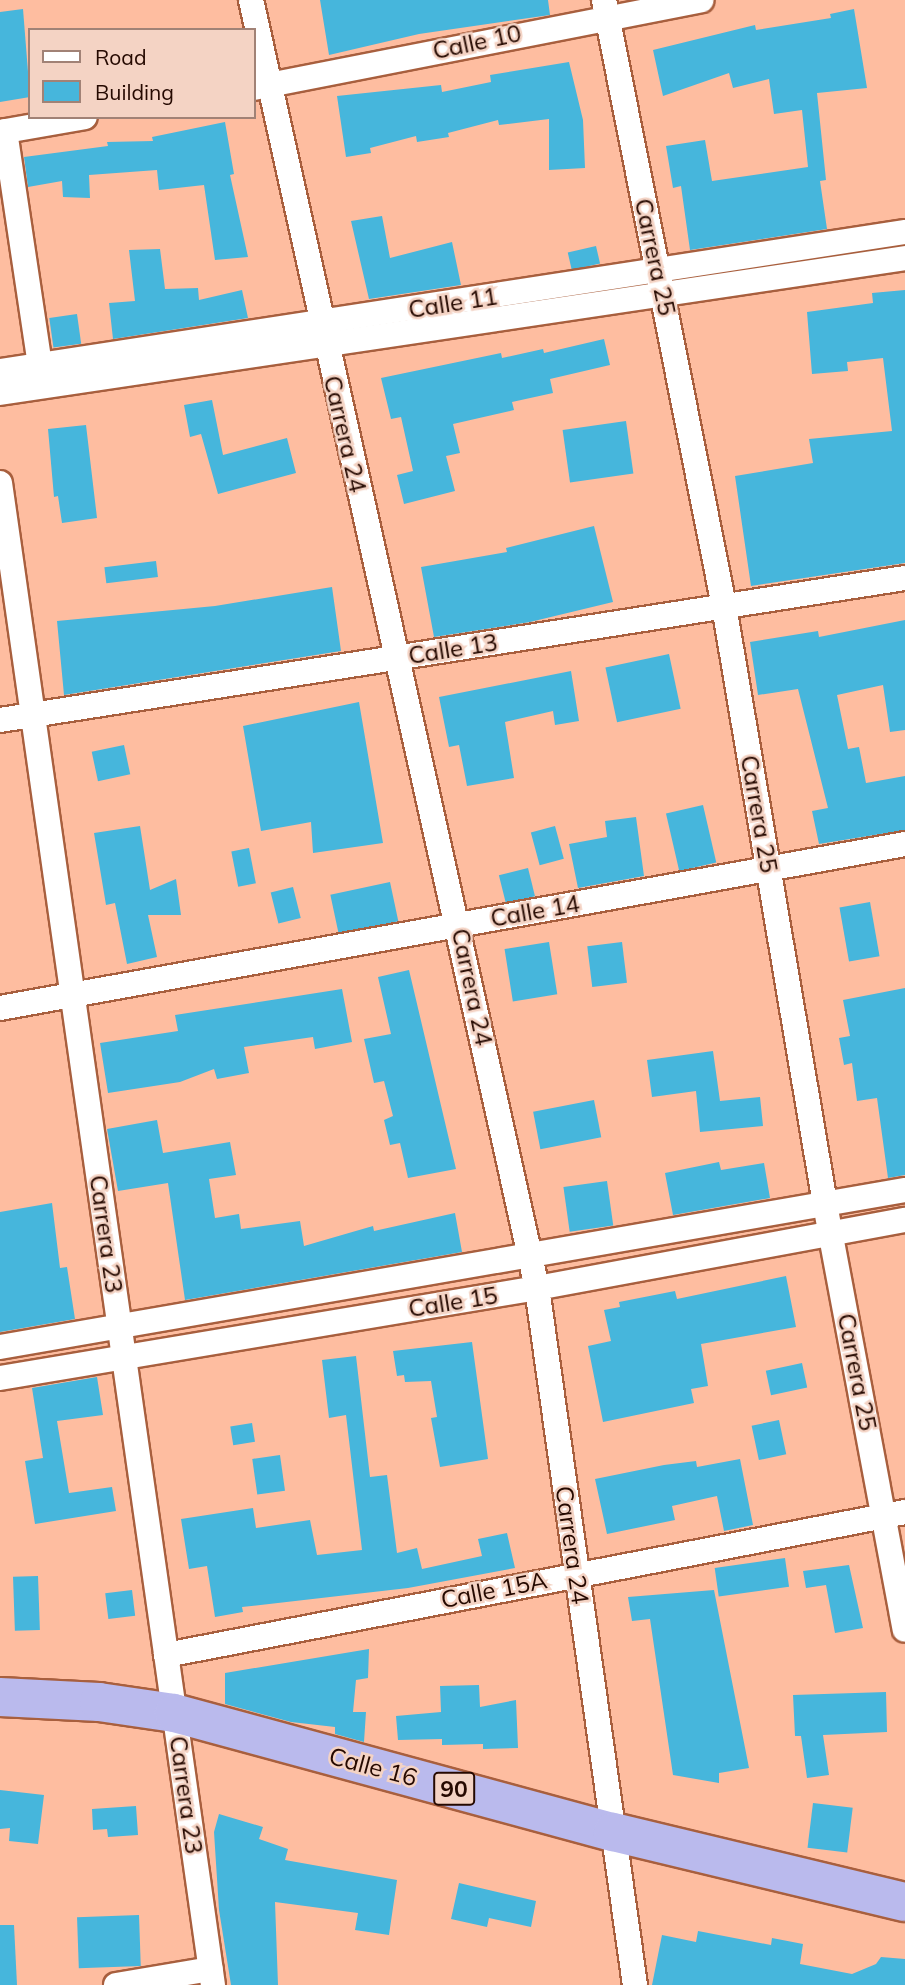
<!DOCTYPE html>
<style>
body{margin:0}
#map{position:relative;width:905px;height:1985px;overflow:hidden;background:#febda0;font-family:Mulish,sans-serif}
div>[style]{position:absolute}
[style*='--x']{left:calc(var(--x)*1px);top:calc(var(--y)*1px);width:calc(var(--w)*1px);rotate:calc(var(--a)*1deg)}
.building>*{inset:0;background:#46b6dc;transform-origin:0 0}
.roads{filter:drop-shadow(2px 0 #a85f3e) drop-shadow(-2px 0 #a85f3e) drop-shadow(0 2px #a85f3e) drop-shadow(0 -2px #a85f3e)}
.street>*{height:24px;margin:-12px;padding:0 12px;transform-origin:12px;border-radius:12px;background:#fff}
.highway>*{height:38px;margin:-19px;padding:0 19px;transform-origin:19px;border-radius:19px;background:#babaed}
span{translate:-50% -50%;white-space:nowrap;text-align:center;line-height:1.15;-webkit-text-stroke:5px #f4d3c4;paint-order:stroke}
.shield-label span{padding:2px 5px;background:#f4d3c4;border:2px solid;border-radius:5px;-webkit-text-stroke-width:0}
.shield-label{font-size:23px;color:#250900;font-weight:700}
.street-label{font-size:24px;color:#250900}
.legend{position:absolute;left:28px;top:28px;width:228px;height:91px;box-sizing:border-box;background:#f4d3c4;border:2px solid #a18276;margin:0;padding:9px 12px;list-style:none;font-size:21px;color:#250900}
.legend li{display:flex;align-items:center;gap:14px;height:35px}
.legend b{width:35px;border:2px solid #a18276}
</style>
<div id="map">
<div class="building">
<div style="clip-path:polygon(320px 0,548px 0,550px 15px,419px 34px,329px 55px)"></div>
<div style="clip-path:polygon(23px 9px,30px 97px,0 102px,0 12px)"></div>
<div style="clip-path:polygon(854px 9px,867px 88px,817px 93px,826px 180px,820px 181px,827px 229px,690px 250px,681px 186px,673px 188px,666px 146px,705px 140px,712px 181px,808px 167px,802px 110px,774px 114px,769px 79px,733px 88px,729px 73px,663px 96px,653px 50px,755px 25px,756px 30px,831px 18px,830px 14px)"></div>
<div style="clip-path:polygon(569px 62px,583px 120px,585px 168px,549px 170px,549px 119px,499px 125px,498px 120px,448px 133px,449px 137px,417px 142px,416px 136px,370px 148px,371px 153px,346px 157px,337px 96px,441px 85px,442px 92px,491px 82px,490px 75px)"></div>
<div style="clip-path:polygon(225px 122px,234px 174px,230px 175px,248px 257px,215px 260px,204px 185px,159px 190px,157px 170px,89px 175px,90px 198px,63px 197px,62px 181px,28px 187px,24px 157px,108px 146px,107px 142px,153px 141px,152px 137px)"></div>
<div style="clip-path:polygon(382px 216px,390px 258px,452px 242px,461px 285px,369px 299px,351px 221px)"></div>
<div style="left:596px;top:246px;width:18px;height:29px;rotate:77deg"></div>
<div style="clip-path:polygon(160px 249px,165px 289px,198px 288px,199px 300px,242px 290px,248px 318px,113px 339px,109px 303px,135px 301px,129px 250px)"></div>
<div style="clip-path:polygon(905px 290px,905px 563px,751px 586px,735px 476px,813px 463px,809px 439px,892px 431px,883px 358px,847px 362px,848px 371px,812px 374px,807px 312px,873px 303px,872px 293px)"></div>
<div style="left:77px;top:314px;width:30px;height:28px;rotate:82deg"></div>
<div style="clip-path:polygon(604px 339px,610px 365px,550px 379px,553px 393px,512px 402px,514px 410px,453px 424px,460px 453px,446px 456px,455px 491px,404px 504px,397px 475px,413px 471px,401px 417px,391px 419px,381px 378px,501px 353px,502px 358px,543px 349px,544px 353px)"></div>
<div style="clip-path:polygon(212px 400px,223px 455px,287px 438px,296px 473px,218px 494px,201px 434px,190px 437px,184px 405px)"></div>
<div style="left:626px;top:421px;width:53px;height:64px;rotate:82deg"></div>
<div style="clip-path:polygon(86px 425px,97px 518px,62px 523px,58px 496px,54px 497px,48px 429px)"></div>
<div style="clip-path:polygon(594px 526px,613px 602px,530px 622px,434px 637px,421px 567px,507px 552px,506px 548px)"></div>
<div style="left:156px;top:561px;width:16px;height:52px;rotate:83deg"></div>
<div style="clip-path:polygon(332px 587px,341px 651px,64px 695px,57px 621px,215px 606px)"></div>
<div style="clip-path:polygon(905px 620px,905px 730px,890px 732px,883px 685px,837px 695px,848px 749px,859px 747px,866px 783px,905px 776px,905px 830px,819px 844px,812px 811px,828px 808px,798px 689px,758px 695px,750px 642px,818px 631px,819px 637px)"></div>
<div style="left:669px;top:654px;width:56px;height:65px;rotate:78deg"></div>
<div style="clip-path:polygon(571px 671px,579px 721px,555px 725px,553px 711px,505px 722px,514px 778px,467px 786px,459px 745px,449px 747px,439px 697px)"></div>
<div style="clip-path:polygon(359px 702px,383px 843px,313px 853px,311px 822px,261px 831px,243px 726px)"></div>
<div style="left:124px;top:745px;width:30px;height:33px;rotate:78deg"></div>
<div style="left:703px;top:805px;width:59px;height:38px;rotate:77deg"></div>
<div style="clip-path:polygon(636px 817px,644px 876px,578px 888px,569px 844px,607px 837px,605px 821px)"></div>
<div style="clip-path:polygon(140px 826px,150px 890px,176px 879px,181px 915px,148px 915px,157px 957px,127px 964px,115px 903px,106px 905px,94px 833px)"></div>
<div style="left:555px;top:826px;width:34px;height:25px;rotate:75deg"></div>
<div style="left:249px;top:848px;width:36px;height:18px;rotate:79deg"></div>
<div style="left:528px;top:868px;width:29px;height:30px;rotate:76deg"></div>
<div style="left:390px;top:882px;width:40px;height:61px;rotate:78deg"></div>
<div style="left:293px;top:887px;width:32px;height:23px;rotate:76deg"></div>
<div style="left:870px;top:902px;width:55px;height:31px;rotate:80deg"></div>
<div style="left:549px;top:942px;width:53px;height:45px;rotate:81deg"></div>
<div style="left:622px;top:942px;width:41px;height:35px;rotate:83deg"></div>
<div style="clip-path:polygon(409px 970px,456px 1169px,408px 1178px,400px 1143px,390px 1145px,384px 1120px,393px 1116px,384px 1081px,374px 1083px,364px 1039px,391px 1034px,378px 977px)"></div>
<div style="clip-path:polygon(905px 988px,905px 1175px,888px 1178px,877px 1098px,857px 1101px,852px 1063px,844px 1065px,839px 1038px,850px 1036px,843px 1000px)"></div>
<div style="clip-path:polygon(342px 989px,352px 1042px,315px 1049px,313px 1037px,244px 1047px,249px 1073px,217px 1079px,214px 1069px,180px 1082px,108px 1093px,100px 1043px,178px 1031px,175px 1015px)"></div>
<div style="clip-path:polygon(713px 1051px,720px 1101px,760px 1097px,763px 1126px,700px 1132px,696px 1091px,652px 1097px,647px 1060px)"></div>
<div style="left:594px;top:1100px;width:38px;height:62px;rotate:79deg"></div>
<div style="clip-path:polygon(157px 1120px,163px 1153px,230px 1142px,236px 1175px,209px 1179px,215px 1218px,239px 1214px,241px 1229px,300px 1221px,304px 1246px,373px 1226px,374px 1231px,455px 1213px,462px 1252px,185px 1300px,168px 1183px,118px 1191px,107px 1129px)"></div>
<div style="clip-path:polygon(719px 1162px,721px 1170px,764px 1163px,770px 1198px,673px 1215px,665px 1173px)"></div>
<div style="left:607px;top:1181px;width:45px;height:44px;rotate:82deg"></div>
<div style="clip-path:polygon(52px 1203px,60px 1268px,67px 1267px,75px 1319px,0 1332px,0 1212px)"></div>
<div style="clip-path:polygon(786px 1276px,796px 1327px,701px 1344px,708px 1386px,691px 1389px,694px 1403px,603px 1422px,588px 1346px,611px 1341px,604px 1310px,620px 1307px,619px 1302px,675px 1291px,677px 1299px)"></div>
<div style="clip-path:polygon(472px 1342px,488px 1459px,440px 1467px,431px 1418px,437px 1417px,431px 1381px,405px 1382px,404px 1375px,397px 1376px,393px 1351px)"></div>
<div style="clip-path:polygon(356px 1356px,370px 1477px,387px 1475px,397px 1553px,417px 1548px,422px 1569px,482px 1556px,478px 1539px,507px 1533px,515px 1568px,408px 1588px,242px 1607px,243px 1612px,215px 1617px,207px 1566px,189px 1569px,181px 1519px,253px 1508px,256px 1528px,310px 1520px,317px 1555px,362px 1550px,346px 1415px,329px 1418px,322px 1360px)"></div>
<div style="left:802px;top:1363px;width:25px;height:37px;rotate:78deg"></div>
<div style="clip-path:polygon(97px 1377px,103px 1415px,57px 1421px,69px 1493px,112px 1487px,116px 1511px,35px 1524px,25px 1461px,43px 1458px,32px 1388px)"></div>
<div style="left:779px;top:1420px;width:35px;height:28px;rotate:78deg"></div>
<div style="left:252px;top:1423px;width:19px;height:22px;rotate:81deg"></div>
<div style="left:280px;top:1455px;width:36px;height:28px;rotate:82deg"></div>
<div style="clip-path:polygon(740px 1459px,753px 1525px,724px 1531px,717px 1496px,672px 1506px,675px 1520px,607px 1534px,595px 1479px,664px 1465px,696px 1461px,697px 1467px)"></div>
<div style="left:785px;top:1558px;width:29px;height:71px;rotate:82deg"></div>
<div style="clip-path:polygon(849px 1565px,863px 1628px,835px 1633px,826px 1585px,806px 1588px,803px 1571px)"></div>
<div style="left:38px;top:1576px;width:54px;height:25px;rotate:88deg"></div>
<div style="left:132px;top:1590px;width:26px;height:27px;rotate:83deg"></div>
<div style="clip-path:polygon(714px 1590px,749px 1768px,719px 1773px,719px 1783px,673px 1775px,650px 1619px,632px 1621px,628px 1597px)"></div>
<div style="clip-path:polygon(369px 1649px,368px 1678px,356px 1680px,353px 1712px,366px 1712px,364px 1742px,335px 1734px,335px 1727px,291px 1722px,225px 1704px,225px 1673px)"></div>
<div style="clip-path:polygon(479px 1685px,480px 1707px,516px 1700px,518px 1748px,483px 1749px,483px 1744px,442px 1745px,442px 1739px,398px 1740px,396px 1716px,441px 1712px,440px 1686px)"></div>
<div style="clip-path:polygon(886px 1692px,887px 1732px,823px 1735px,829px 1775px,807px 1778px,801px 1736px,795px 1736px,793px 1695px)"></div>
<div style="clip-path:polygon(0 1790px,44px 1795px,38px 1844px,9px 1841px,10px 1828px,0 1829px)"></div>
<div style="left:813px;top:1803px;width:40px;height:45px;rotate:7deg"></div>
<div style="clip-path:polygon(136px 1806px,138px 1835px,108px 1837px,107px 1829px,93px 1830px,92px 1809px)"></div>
<div style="clip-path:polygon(219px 1814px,263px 1827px,259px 1839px,288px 1849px,285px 1860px,397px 1880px,389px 1935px,355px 1930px,358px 1913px,275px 1902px,278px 1985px,231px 1985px,219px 1910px,214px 1832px)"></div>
<div style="clip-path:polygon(459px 1883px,536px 1901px,531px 1927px,489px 1918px,487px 1927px,451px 1919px)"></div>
<div style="left:139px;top:1915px;width:51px;height:62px;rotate:88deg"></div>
<div style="clip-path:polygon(0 1925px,14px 1925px,17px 1985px,0 1985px)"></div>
<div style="clip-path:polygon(698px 1931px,771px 1945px,772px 1938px,803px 1944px,800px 1964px,852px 1974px,876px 1964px,881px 1957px,905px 1959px,905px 1985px,652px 1985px,662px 1935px,696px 1942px)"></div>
</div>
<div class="roads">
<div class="street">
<div style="--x:251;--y:0;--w:1319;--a:77.48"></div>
<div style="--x:537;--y:1288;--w:704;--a:82"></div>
<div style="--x:604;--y:0;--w:618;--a:78.8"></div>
<div style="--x:724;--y:606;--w:606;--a:80.41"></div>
<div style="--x:825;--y:1204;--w:433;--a:79.4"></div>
<div style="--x:254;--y:88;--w:456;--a:-11.1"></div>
<div style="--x:5;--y:131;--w:236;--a:81.5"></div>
<div style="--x:0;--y:132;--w:86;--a:-10"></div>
<div style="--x:0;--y:371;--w:916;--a:-8.73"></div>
<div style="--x:0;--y:393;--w:915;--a:-8.48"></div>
<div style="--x:0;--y:483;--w:1517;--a:81.93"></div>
<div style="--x:0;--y:720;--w:916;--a:-8.92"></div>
<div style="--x:0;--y:1008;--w:920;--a:-10.27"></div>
<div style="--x:0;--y:1347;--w:919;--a:-9.84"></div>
<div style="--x:0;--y:1378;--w:544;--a:-9.51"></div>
<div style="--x:537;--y:1288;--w:374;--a:-10.5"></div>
<div style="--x:166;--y:1655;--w:753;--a:-10.95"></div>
<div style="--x:116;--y:1985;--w:96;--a:-9.6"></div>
</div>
<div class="highway">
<div style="--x:0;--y:1697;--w:99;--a:2.9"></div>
<div style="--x:99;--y:1702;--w:76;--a:8.3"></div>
<div style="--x:174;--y:1713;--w:455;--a:15.2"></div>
<div style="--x:613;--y:1832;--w:300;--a:13.5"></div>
</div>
</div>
<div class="shield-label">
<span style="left:454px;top:1789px">90</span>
</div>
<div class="street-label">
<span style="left:477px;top:42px;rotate:-12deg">Calle 10</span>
<span style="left:655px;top:257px;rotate:78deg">Carrera 25</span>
<span style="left:453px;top:303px;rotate:-9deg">Calle 11</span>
<span style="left:345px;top:434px;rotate:77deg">Carrera 24</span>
<span style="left:453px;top:649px;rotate:-9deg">Calle 13</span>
<span style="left:759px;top:814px;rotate:80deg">Carrera 25</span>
<span style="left:535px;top:911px;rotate:-10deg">Calle 14</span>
<span style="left:472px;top:987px;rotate:78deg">Carrera 24</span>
<span style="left:106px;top:1234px;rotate:82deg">Carrera 23</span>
<span style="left:453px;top:1302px;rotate:-9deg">Calle 15</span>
<span style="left:857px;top:1372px;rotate:79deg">Carrera 25</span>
<span style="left:572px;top:1545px;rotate:82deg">Carrera 24</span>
<span style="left:494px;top:1590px;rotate:-11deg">Calle 15A</span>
<span style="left:373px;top:1767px;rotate:15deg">Calle 16</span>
<span style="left:186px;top:1795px;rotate:82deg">Carrera 23</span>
</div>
<ul class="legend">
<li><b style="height:9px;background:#fff"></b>Road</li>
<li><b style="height:19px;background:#46b6dc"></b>Building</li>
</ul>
</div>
